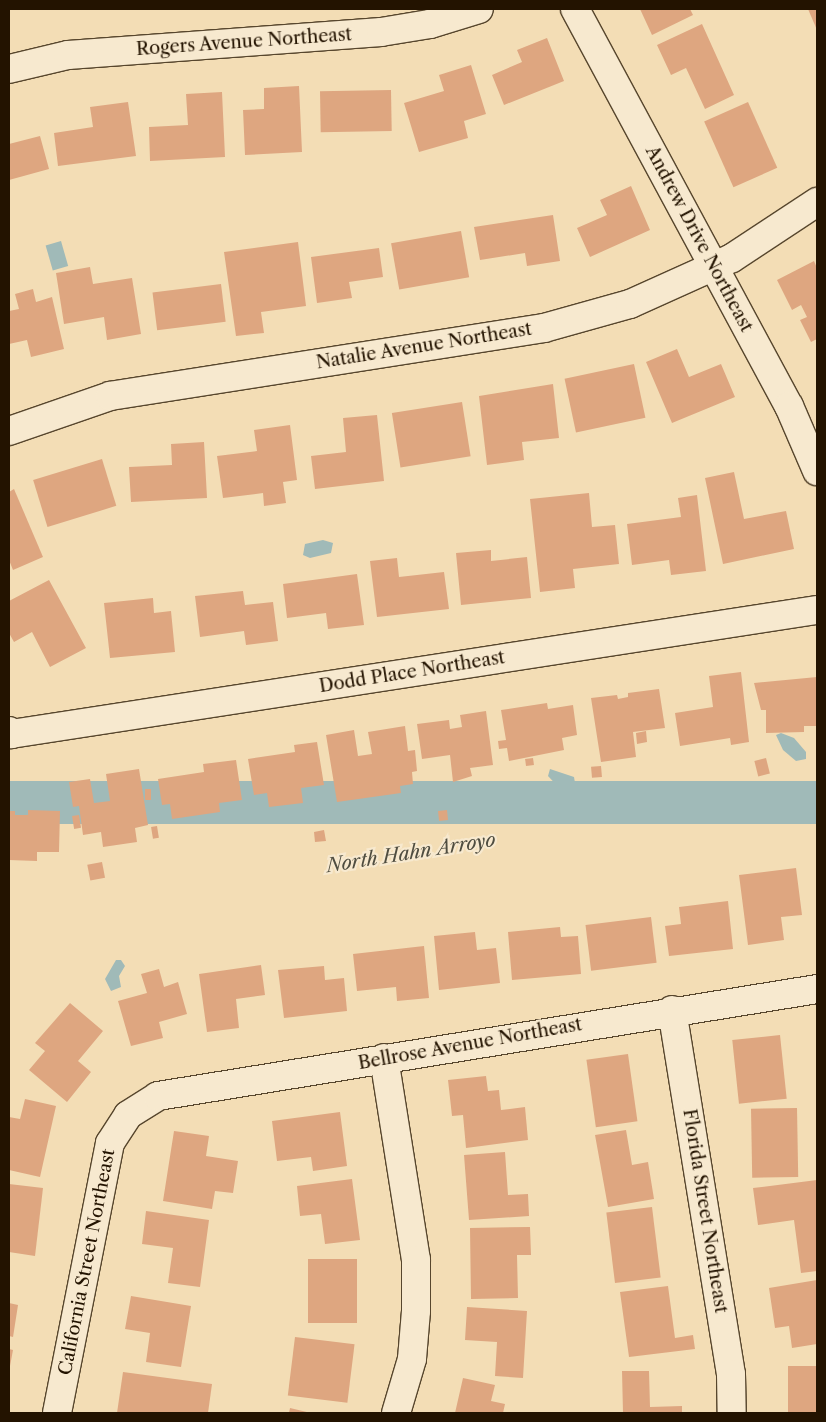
<!DOCTYPE html>
<style>
body{margin:0}
#map{position:relative;width:826px;height:1422px;overflow:hidden;background:#f3ddb5;font-family:"Libre Caslon Text",serif}
div>[style]{position:absolute}
[style*='--x']{left:calc(var(--x)*1px);top:calc(var(--y)*1px);width:calc(var(--w)*1px);rotate:calc(var(--a)*1deg)}
.water>*{inset:0;background:#a0bab8;transform-origin:0 0}
.building>*{inset:0;background:#dea680;transform-origin:0 0}
.roads{filter:drop-shadow(1px 0 #57462d) drop-shadow(-1px 0 #57462d) drop-shadow(0 1px #57462d) drop-shadow(0 -1px #57462d)}
.minor>*{height:28px;margin:-14px;padding:0 14px;transform-origin:14px;border-radius:14px;background:#f7e9cf}
span{translate:-50% -50%;white-space:nowrap;text-align:center;line-height:1.15;-webkit-text-stroke:4.5px #f7e9cf;paint-order:stroke}
.street-label{font-size:18px;color:#231300}
.water-label{font-size:19px;color:#4f4d40;font-style:italic}
.frame{position:absolute;inset:0;border:10px solid #231300;pointer-events:none}
</style>
<div id="map">
<div class="water">
<div style="left:61px;top:241px;width:26px;height:16px;rotate:74deg"></div>
<div style="clip-path:polygon(323px 540px,333px 543px,331px 553px,310px 558px,303px 555px,305px 544px)"></div>
<div style="clip-path:polygon(781px 733px,794px 738px,806px 752px,806px 759px,796px 761px,783px 750px,776px 735px)"></div>
<div style="clip-path:polygon(550px 769px,574px 777px,576px 789px,563px 792px,548px 776px)"></div>
<div style="left:817px;top:781px;width:43px;height:818px;rotate:90deg"></div>
<div style="clip-path:polygon(116px 960px,121px 960px,125px 966px,119px 976px,121px 987px,111px 991px,105px 979px)"></div>
</div>
<div class="building">
<div style="clip-path:polygon(640px 9px,690px 9px,693px 15px,652px 35px)"></div>
<div style="clip-path:polygon(808px 9px,817px 9px,817px 30px)"></div>
<div style="clip-path:polygon(702px 24px,734px 95px,705px 109px,686px 68px,671px 75px,657px 45px)"></div>
<div style="clip-path:polygon(547px 38px,564px 81px,504px 105px,492px 75px,522px 62px,517px 50px)"></div>
<div style="clip-path:polygon(471px 65px,486px 114px,464px 121px,468px 138px,419px 152px,404px 103px,444px 91px,439px 75px)"></div>
<div style="clip-path:polygon(299px 86px,302px 152px,245px 155px,243px 110px,264px 109px,264px 88px)"></div>
<div style="left:391px;top:90px;width:41px;height:71px;rotate:89deg"></div>
<div style="clip-path:polygon(222px 92px,225px 157px,150px 161px,149px 127px,188px 125px,186px 94px)"></div>
<div style="clip-path:polygon(128px 102px,136px 156px,58px 166px,54px 133px,93px 127px,90px 107px)"></div>
<div style="left:748px;top:102px;width:72px;height:48px;rotate:66deg"></div>
<div style="clip-path:polygon(40px 136px,49px 169px,9px 180px,9px 144px)"></div>
<div style="clip-path:polygon(631px 186px,650px 230px,590px 257px,577px 228px,607px 215px,600px 200px)"></div>
<div style="clip-path:polygon(553px 215px,560px 261px,527px 266px,525px 253px,480px 260px,474px 227px)"></div>
<div style="left:461px;top:231px;width:47px;height:71px;rotate:80deg"></div>
<div style="clip-path:polygon(298px 242px,306px 306px,261px 312px,264px 333px,236px 336px,224px 252px)"></div>
<div style="clip-path:polygon(379px 248px,383px 277px,349px 282px,352px 298px,317px 303px,311px 257px)"></div>
<div style="clip-path:polygon(814px 261px,817px 268px,817px 339px,811px 342px,800px 320px,807px 317px,801px 305px,792px 310px,777px 280px)"></div>
<div style="clip-path:polygon(90px 267px,93px 284px,132px 278px,141px 334px,107px 340px,104px 317px,64px 324px,56px 273px)"></div>
<div style="left:221px;top:284px;width:38px;height:69px;rotate:83deg"></div>
<div style="clip-path:polygon(33px 289px,36px 302px,52px 297px,64px 349px,31px 357px,27px 340px,9px 344px,9px 311px,19px 309px,15px 294px)"></div>
<div style="clip-path:polygon(677px 349px,689px 377px,721px 364px,735px 397px,672px 423px,646px 362px)"></div>
<div style="left:634px;top:364px;width:55px;height:71px;rotate:78deg"></div>
<div style="clip-path:polygon(553px 384px,559px 438px,522px 442px,524px 460px,487px 465px,479px 396px)"></div>
<div style="left:462px;top:402px;width:55px;height:71px;rotate:81deg"></div>
<div style="clip-path:polygon(377px 415px,384px 481px,315px 489px,311px 456px,346px 452px,343px 418px)"></div>
<div style="clip-path:polygon(290px 425px,297px 480px,283px 482px,286px 503px,264px 506px,263px 493px,223px 498px,217px 456px,257px 451px,254px 430px)"></div>
<div style="clip-path:polygon(204px 442px,207px 498px,131px 502px,129px 467px,172px 465px,171px 444px)"></div>
<div style="left:102px;top:459px;width:49px;height:72px;rotate:73deg"></div>
<div style="clip-path:polygon(734px 472px,744px 519px,786px 511px,794px 549px,723px 564px,705px 478px)"></div>
<div style="clip-path:polygon(14px 489px,43px 557px,13px 570px,9px 560px,9px 492px)"></div>
<div style="clip-path:polygon(589px 493px,592px 527px,615px 525px,619px 564px,573px 569px,575px 588px,540px 592px,530px 499px)"></div>
<div style="clip-path:polygon(697px 495px,706px 571px,671px 575px,669px 560px,632px 565px,627px 524px,681px 517px,678px 498px)"></div>
<div style="clip-path:polygon(491px 550px,491px 561px,527px 557px,531px 598px,461px 605px,456px 553px)"></div>
<div style="clip-path:polygon(397px 558px,399px 577px,444px 572px,449px 609px,377px 617px,370px 561px)"></div>
<div style="clip-path:polygon(357px 574px,364px 625px,328px 629px,326px 613px,287px 618px,283px 584px)"></div>
<div style="clip-path:polygon(49px 580px,86px 648px,50px 667px,32px 632px,14px 642px,9px 633px,9px 601px)"></div>
<div style="clip-path:polygon(243px 591px,245px 605px,273px 602px,278px 641px,246px 645px,244px 631px,200px 637px,195px 596px)"></div>
<div style="clip-path:polygon(153px 598px,154px 613px,171px 611px,175px 652px,110px 658px,104px 603px)"></div>
<div style="clip-path:polygon(741px 672px,749px 742px,731px 745px,730px 738px,680px 746px,675px 713px,713px 707px,709px 676px)"></div>
<div style="clip-path:polygon(817px 677px,817px 726px,804px 726px,804px 732px,766px 733px,766px 710px,761px 710px,754px 683px)"></div>
<div style="clip-path:polygon(659px 689px,665px 728px,633px 732px,636px 757px,601px 762px,591px 698px,617px 695px,618px 699px,628px 697px,628px 693px)"></div>
<div style="clip-path:polygon(547px 703px,548px 709px,573px 705px,577px 735px,562px 738px,564px 750px,509px 761px,507px 748px,499px 749px,498px 741px,506px 740px,501px 710px)"></div>
<div style="clip-path:polygon(486px 711px,493px 765px,470px 768px,472px 776px,453px 782px,450px 755px,422px 759px,417px 724px,449px 720px,450px 729px,462px 727px,460px 715px)"></div>
<div style="clip-path:polygon(405px 726px,408px 751px,415px 750px,417px 771px,412px 772px,413px 784px,400px 786px,401px 793px,337px 802px,326px 735px,354px 730px,358px 756px,372px 754px,368px 732px)"></div>
<div style="clip-path:polygon(646px 731px,647px 742px,637px 744px,636px 733px)"></div>
<div style="clip-path:polygon(317px 742px,324px 785px,301px 788px,303px 803px,269px 807px,267px 793px,254px 795px,248px 759px,295px 752px,294px 745px)"></div>
<div style="left:533px;top:758px;width:7px;height:8px;rotate:82deg"></div>
<div style="left:766px;top:758px;width:16px;height:12px;rotate:76deg"></div>
<div style="clip-path:polygon(236px 760px,242px 800px,219px 803px,220px 812px,172px 819px,170px 804px,162px 805px,158px 779px,204px 772px,203px 764px)"></div>
<div style="left:601px;top:766px;width:11px;height:10px;rotate:85deg"></div>
<div style="clip-path:polygon(139px 769px,148px 825px,135px 828px,137px 842px,103px 847px,101px 832px,83px 835px,79px 806px,73px 807px,69px 782px,90px 779px,94px 803px,110px 801px,106px 774px)"></div>
<div style="left:145px;top:789px;width:6px;height:11px"></div>
<div style="clip-path:polygon(28px 810px,60px 811px,59px 852px,37px 852px,37px 861px,9px 860px,9px 811px,15px 811px,15px 815px,28px 815px)"></div>
<div style="left:447px;top:810px;width:10px;height:9px;rotate:84deg"></div>
<div style="left:79px;top:815px;width:13px;height:7px;rotate:81deg"></div>
<div style="left:157px;top:826px;width:12px;height:6px;rotate:81deg"></div>
<div style="clip-path:polygon(324px 830px,326px 841px,315px 842px,314px 832px)"></div>
<div style="left:102px;top:862px;width:16px;height:15px;rotate:79deg"></div>
<div style="clip-path:polygon(796px 868px,802px 915px,781px 917px,784px 940px,748px 945px,739px 875px)"></div>
<div style="clip-path:polygon(728px 901px,733px 949px,669px 956px,665px 926px,681px 924px,679px 907px)"></div>
<div style="left:651px;top:917px;width:46px;height:66px;rotate:83deg"></div>
<div style="clip-path:polygon(560px 927px,561px 937px,578px 936px,581px 974px,512px 980px,508px 932px)"></div>
<div style="clip-path:polygon(475px 932px,477px 950px,496px 948px,500px 983px,439px 990px,434px 936px)"></div>
<div style="clip-path:polygon(424px 946px,429px 998px,397px 1001px,396px 987px,357px 991px,353px 954px)"></div>
<div style="clip-path:polygon(261px 965px,265px 995px,236px 999px,239px 1028px,207px 1032px,199px 974px)"></div>
<div style="clip-path:polygon(324px 966px,325px 980px,344px 978px,347px 1011px,284px 1018px,278px 970px)"></div>
<div style="clip-path:polygon(159px 969px,164px 987px,178px 982px,187px 1014px,159px 1022px,163px 1038px,131px 1046px,118px 1001px,147px 993px,141px 974px)"></div>
<div style="clip-path:polygon(70px 1003px,103px 1031px,78px 1061px,91px 1072px,67px 1102px,29px 1070px,45px 1051px,35px 1043px)"></div>
<div style="left:780px;top:1035px;width:64px;height:48px;rotate:84deg"></div>
<div style="left:628px;top:1054px;width:68px;height:42px;rotate:82deg"></div>
<div style="clip-path:polygon(486px 1076px,488px 1091px,499px 1090px,501px 1110px,525px 1107px,528px 1140px,466px 1148px,463px 1115px,452px 1116px,448px 1080px)"></div>
<div style="clip-path:polygon(25px 1099px,56px 1106px,40px 1177px,9px 1170px,9px 1117px,20px 1119px)"></div>
<div style="left:797px;top:1108px;width:69px;height:46px;rotate:89deg"></div>
<div style="clip-path:polygon(340px 1112px,347px 1166px,313px 1171px,311px 1157px,277px 1161px,272px 1121px)"></div>
<div style="clip-path:polygon(626px 1130px,632px 1165px,648px 1162px,654px 1199px,608px 1207px,595px 1135px)"></div>
<div style="clip-path:polygon(174px 1131px,209px 1136px,206px 1156px,238px 1161px,233px 1193px,215px 1191px,212px 1209px,163px 1201px)"></div>
<div style="clip-path:polygon(505px 1152px,508px 1195px,528px 1194px,529px 1216px,469px 1220px,464px 1155px)"></div>
<div style="clip-path:polygon(352px 1179px,360px 1240px,325px 1244px,321px 1214px,300px 1216px,297px 1186px)"></div>
<div style="clip-path:polygon(817px 1180px,817px 1271px,801px 1273px,794px 1220px,758px 1225px,753px 1188px)"></div>
<div style="clip-path:polygon(9px 1184px,43px 1188px,35px 1256px,9px 1252px)"></div>
<div style="left:652px;top:1207px;width:71px;height:46px;rotate:83deg"></div>
<div style="clip-path:polygon(146px 1211px,209px 1220px,200px 1287px,168px 1283px,173px 1248px,142px 1244px)"></div>
<div style="clip-path:polygon(530px 1227px,531px 1255px,517px 1255px,518px 1298px,471px 1299px,470px 1228px)"></div>
<div style="left:308px;top:1259px;width:49px;height:64px"></div>
<div style="clip-path:polygon(817px 1280px,817px 1344px,792px 1348px,789px 1326px,775px 1328px,769px 1288px)"></div>
<div style="clip-path:polygon(668px 1286px,675px 1338px,693px 1335px,695px 1349px,629px 1357px,620px 1292px)"></div>
<div style="clip-path:polygon(131px 1296px,191px 1306px,181px 1367px,146px 1362px,150px 1333px,125px 1329px)"></div>
<div style="clip-path:polygon(9px 1303px,18px 1305px,13px 1337px,9px 1336px)"></div>
<div style="clip-path:polygon(467px 1307px,527px 1311px,523px 1378px,495px 1376px,497px 1342px,465px 1340px)"></div>
<div style="left:295px;top:1337px;width:60px;height:59px;rotate:7deg"></div>
<div style="clip-path:polygon(9px 1349px,13px 1350px,10px 1366px,9px 1366px)"></div>
<div style="left:817px;top:1366px;width:47px;height:29px;rotate:90deg"></div>
<div style="clip-path:polygon(622px 1371px,649px 1371px,650px 1407px,682px 1406px,682px 1413px,623px 1413px)"></div>
<div style="clip-path:polygon(123px 1372px,212px 1384px,208px 1413px,117px 1413px)"></div>
<div style="clip-path:polygon(463px 1378px,495px 1385px,491px 1401px,505px 1404px,503px 1413px,455px 1413px)"></div>
<div style="clip-path:polygon(290px 1408px,311px 1413px,289px 1413px)"></div>
</div>
<div class="roads">
<div class="minor">
<div style="--x:575;--y:9;--w:451;--a:61.7"></div>
<div style="--x:789;--y:406;--w:71;--a:66.7"></div>
<div style="--x:9;--y:69;--w:61;--a:-13.3"></div>
<div style="--x:68;--y:55;--w:314;--a:-4.2"></div>
<div style="--x:381;--y:32;--w:50;--a:-9.3"></div>
<div style="--x:430;--y:24;--w:51;--a:-17"></div>
<div style="--x:9;--y:431;--w:107;--a:-19.1"></div>
<div style="--x:110;--y:396;--w:439;--a:-8.9"></div>
<div style="--x:544;--y:328;--w:89;--a:-15.6"></div>
<div style="--x:630;--y:304;--w:112;--a:-24.3"></div>
<div style="--x:732;--y:258;--w:102;--a:-33.4"></div>
<div style="--x:9;--y:731;--w:4;--a:56"></div>
<div style="--x:11;--y:734;--w:815;--a:-8.75"></div>
<div style="--x:672;--y:1010;--w:369;--a:80.8"></div>
<div style="--x:731;--y:1374;--w:39;--a:89"></div>
<div style="--x:384;--y:1058;--w:205;--a:81"></div>
<div style="--x:416;--y:1260;--w:51;--a:90"></div>
<div style="--x:416;--y:1311;--w:48;--a:94.8"></div>
<div style="--x:412;--y:1359;--w:56;--a:106.5"></div>
<div style="--x:57;--y:1413;--w:275;--a:-78.9"></div>
<div style="--x:110;--y:1143;--w:33;--a:-57"></div>
<div style="--x:128;--y:1115;--w:36;--a:-32"></div>
<div style="--x:158;--y:1096;--w:668;--a:-9.22"></div>
</div>
</div>
<div class="street-label">
<span style="left:244px;top:42px;rotate:-4deg">Rogers Avenue Northeast</span>
<span style="left:699px;top:239px;rotate:62deg">Andrew Drive Northeast</span>
<span style="left:424px;top:346px;rotate:-9deg">Natalie Avenue Northeast</span>
<span style="left:412px;top:672px;rotate:-9deg">Dodd Place Northeast</span>
<span style="left:470px;top:1044px;rotate:-10deg">Bellrose Avenue Northeast</span>
<span style="left:705px;top:1211px;rotate:81deg">Florida Street Northeast</span>
<span style="left:87px;top:1262px;rotate:-79deg">California Street Northeast</span>
</div>
<div class="water-label">
<span style="left:411px;top:853px;rotate:-9deg">North Hahn Arroyo</span>
</div>
<div class="frame"></div>
</div>
